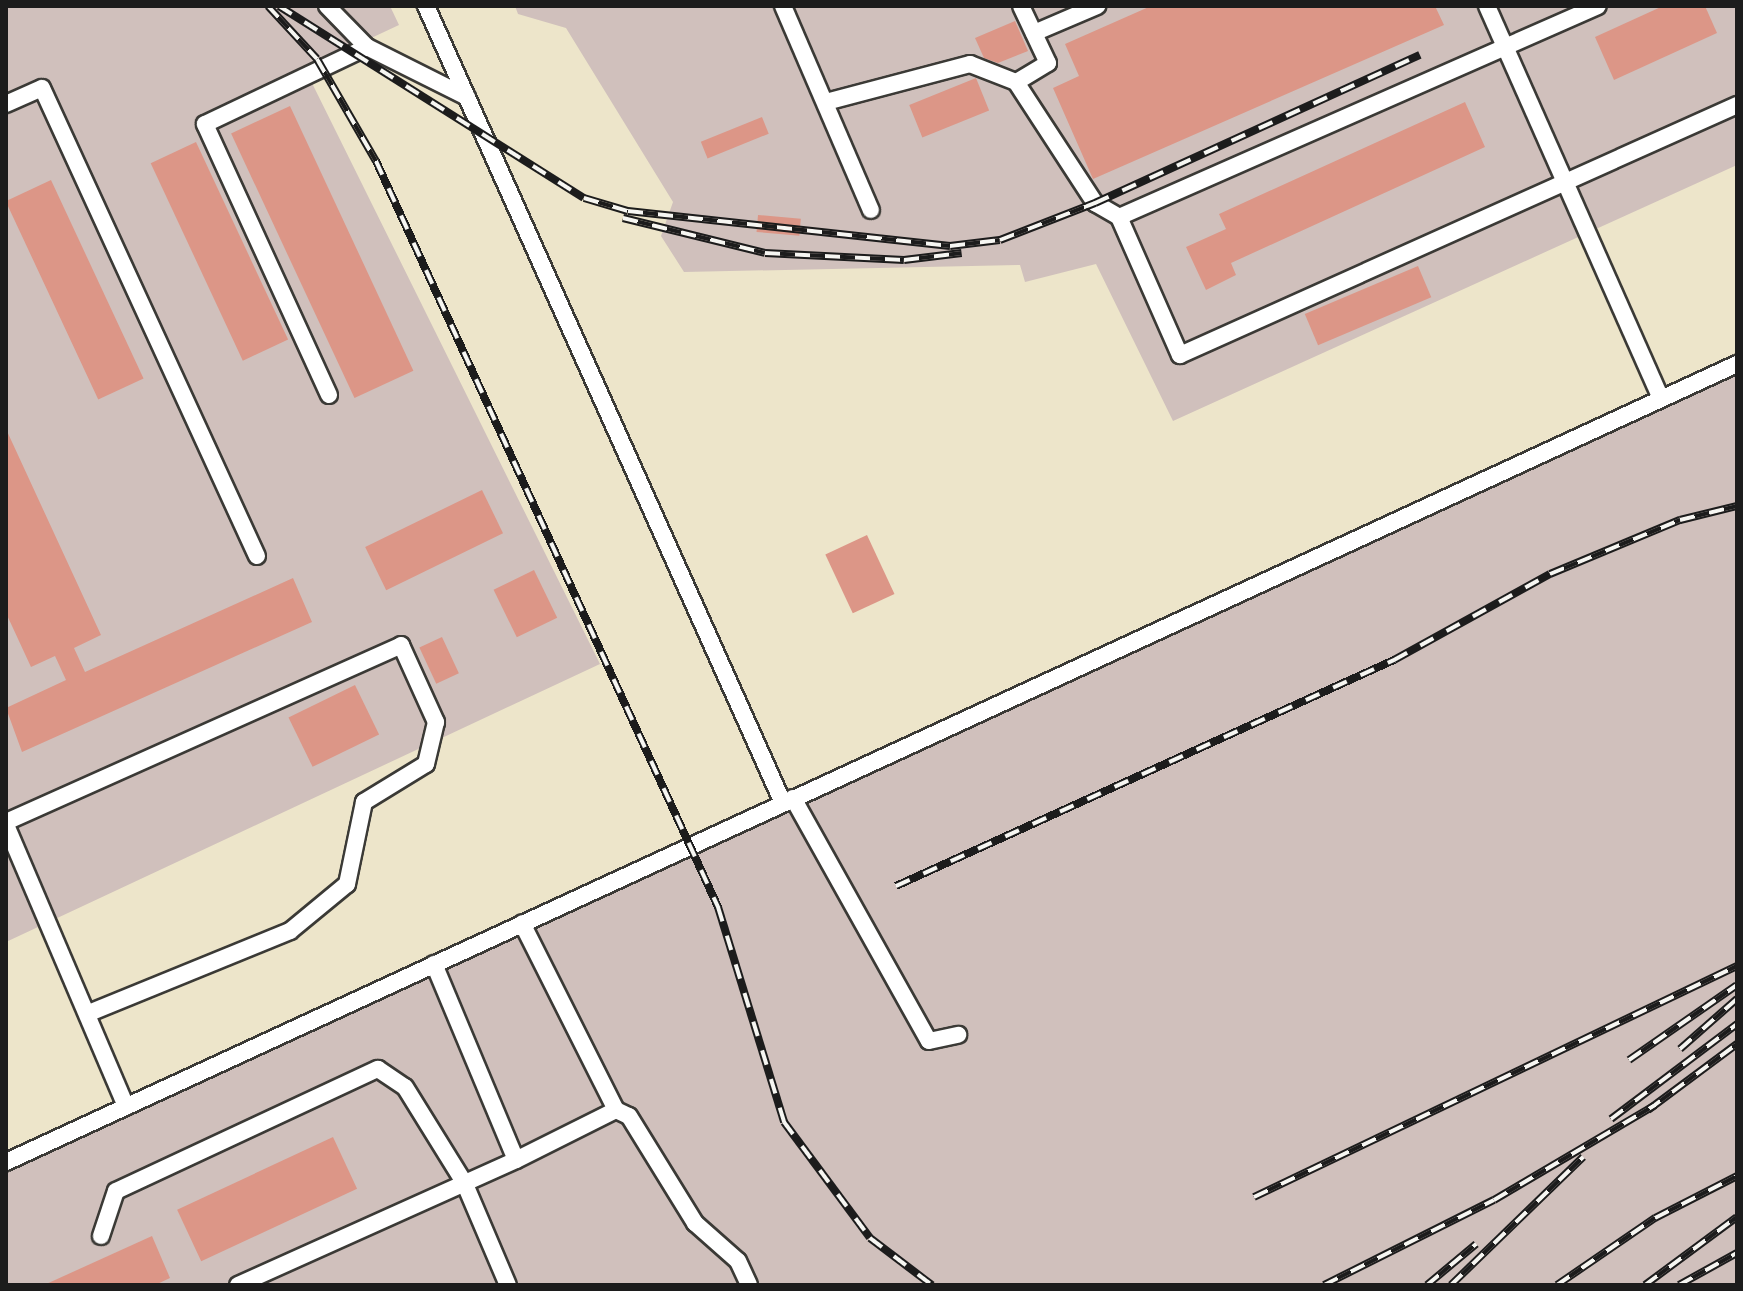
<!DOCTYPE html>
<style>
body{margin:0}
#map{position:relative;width:1743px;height:1291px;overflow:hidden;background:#ede5ca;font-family:Pangolin,sans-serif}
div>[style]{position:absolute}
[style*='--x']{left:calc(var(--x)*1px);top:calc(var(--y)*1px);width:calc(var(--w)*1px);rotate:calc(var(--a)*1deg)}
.industrial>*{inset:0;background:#d0c0bc}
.building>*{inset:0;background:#dc9687;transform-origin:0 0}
.roads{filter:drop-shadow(2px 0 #3b3a36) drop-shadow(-2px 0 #3b3a36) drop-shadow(0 2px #3b3a36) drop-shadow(0 -2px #3b3a36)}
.minor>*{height:16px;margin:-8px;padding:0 8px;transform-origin:8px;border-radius:8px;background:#fff}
.rail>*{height:8px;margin-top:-4px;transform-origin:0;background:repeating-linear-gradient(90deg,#f6f6f2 0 15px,#1c1c1c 0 30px);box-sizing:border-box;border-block:2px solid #1c1c1c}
span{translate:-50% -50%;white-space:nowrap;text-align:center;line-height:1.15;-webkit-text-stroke:7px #f6f6f2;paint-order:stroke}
.frame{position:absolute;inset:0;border:8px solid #1c1c1c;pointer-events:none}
</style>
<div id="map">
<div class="industrial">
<div style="clip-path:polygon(6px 6px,390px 6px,399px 25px,305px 69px,600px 664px,6px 942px)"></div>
<div style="clip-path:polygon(515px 6px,1737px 6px,1737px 165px,1173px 421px,1096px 264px,1025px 282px,1020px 265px,684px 272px,661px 236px,673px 202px,566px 28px,518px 14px)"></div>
<div style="clip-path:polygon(1737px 365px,1737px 1285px,6px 1285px,6px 1164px)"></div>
</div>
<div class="building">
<div style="clip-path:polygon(1151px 6px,1435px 6px,1444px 25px,1093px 179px,1053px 88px,1079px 76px,1065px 44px)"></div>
<div style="clip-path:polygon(1663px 6px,1705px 6px,1717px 33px,1614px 80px,1595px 37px)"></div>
<div style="clip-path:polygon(1015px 21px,1028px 51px,998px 63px,984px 58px,975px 38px)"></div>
<div style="left:976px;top:78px;width:35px;height:72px;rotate:68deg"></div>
<div style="clip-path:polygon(1465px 102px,1485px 147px,1231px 263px,1236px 275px,1206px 290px,1186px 247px,1226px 229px,1219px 214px)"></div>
<div style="left:290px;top:106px;width:292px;height:65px;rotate:65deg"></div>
<div style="left:762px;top:117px;width:18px;height:66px;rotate:68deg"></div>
<div style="left:196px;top:142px;width:218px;height:50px;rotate:65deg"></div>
<div style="left:51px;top:180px;width:219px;height:50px;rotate:65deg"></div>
<div style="left:758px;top:215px;width:43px;height:17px;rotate:5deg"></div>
<div style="left:1418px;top:266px;width:34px;height:123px;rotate:67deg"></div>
<div style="clip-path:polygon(6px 429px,101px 635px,74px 648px,85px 672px,293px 578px,312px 622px,22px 752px,6px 708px,66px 680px,55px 656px,31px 667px,6px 613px)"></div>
<div style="left:482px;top:490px;width:48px;height:130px;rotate:64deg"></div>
<div style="left:867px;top:535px;width:65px;height:46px;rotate:65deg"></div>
<div style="left:534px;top:570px;width:53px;height:45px;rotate:64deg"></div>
<div style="left:442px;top:637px;width:40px;height:25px;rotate:65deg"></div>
<div style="left:355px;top:685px;width:55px;height:74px;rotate:64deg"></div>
<div style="left:333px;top:1137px;width:57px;height:172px;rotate:65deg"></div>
<div style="clip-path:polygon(152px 1236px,170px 1278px,155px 1285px,44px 1285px)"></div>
</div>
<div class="roads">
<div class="minor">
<div style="--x:327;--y:6;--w:57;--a:45.7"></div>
<div style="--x:367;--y:47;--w:112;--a:26.6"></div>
<div style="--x:426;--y:6;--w:873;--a:65.87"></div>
<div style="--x:783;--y:6;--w:222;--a:66.7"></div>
<div style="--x:1021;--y:6;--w:63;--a:64.7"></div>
<div style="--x:1048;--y:63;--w:37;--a:149"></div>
<div style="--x:1016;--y:82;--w:145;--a:56.9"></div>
<div style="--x:1095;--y:203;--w:28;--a:30"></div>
<div style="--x:1119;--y:217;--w:523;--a:-23.77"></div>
<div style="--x:1487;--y:6;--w:429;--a:66.1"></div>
<div style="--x:1034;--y:33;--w:69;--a:-23.2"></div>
<div style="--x:826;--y:102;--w:149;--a:-14.8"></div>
<div style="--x:970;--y:64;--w:49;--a:21.4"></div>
<div style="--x:6;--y:104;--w:39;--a:-24"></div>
<div style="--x:42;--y:88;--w:515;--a:65.33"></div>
<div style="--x:1119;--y:217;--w:151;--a:66.2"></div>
<div style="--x:1180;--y:355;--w:611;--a:-24.17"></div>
<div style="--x:329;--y:395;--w:298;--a:-114.6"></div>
<div style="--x:205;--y:124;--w:179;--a:-25.4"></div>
<div style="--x:793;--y:798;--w:278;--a:60.8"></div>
<div style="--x:929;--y:1041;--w:30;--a:-12"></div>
<div style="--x:6;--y:822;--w:433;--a:-24.1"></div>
<div style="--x:401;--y:645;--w:85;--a:65.6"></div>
<div style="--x:436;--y:722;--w:43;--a:103.4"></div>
<div style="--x:426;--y:764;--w:73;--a:148.5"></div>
<div style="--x:364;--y:802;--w:84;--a:101.7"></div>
<div style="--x:347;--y:884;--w:74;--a:140.5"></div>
<div style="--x:290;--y:931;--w:219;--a:157.8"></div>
<div style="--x:6;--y:825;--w:306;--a:66.9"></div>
<div style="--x:434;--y:964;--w:212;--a:67.3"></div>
<div style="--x:516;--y:1160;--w:112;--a:-26.6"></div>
<div style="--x:616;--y:1110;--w:209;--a:-116.7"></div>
<div style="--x:616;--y:1110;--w:14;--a:25"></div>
<div style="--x:629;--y:1116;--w:126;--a:58.3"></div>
<div style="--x:695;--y:1223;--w:57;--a:41.5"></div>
<div style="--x:738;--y:1261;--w:26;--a:65"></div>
<div style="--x:6;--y:1162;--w:1906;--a:-24.75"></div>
<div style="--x:101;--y:1236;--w:47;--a:-71.6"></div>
<div style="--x:116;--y:1191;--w:289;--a:-25"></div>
<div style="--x:378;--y:1069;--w:32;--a:34"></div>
<div style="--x:405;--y:1087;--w:112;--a:58.2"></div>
<div style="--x:464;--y:1182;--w:112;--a:66.9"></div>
<div style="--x:238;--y:1285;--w:305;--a:-24.2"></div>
</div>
</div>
<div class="rail">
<div style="--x:268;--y:6;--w:72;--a:47.2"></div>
<div style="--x:317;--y:59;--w:118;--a:60"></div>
<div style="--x:376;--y:161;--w:821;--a:65.37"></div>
<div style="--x:718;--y:907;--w:225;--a:72.9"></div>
<div style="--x:784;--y:1122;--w:144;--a:53.4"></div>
<div style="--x:870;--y:1238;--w:78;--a:37.2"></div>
<div style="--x:279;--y:6;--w:360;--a:32.2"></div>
<div style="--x:584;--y:198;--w:46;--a:16.5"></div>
<div style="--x:628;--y:211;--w:324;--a:6.2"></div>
<div style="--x:950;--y:246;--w:50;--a:-6.8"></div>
<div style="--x:1000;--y:240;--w:102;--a:-21.3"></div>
<div style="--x:1095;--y:203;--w:357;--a:-24.5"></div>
<div style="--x:623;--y:218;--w:146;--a:13.8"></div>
<div style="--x:765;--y:253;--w:139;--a:2.9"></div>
<div style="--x:904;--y:260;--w:58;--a:-6.9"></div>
<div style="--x:896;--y:886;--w:547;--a:-24.41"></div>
<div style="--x:1394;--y:660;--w:178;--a:-28.9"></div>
<div style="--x:1550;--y:574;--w:141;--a:-22.6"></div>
<div style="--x:1680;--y:520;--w:59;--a:-13.8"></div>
<div style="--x:1680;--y:1049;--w:76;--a:-41.3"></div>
<div style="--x:1629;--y:1060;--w:131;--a:-34.8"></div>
<div style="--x:1648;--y:1110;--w:111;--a:-36.6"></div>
<div style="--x:1611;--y:1119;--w:158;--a:-37"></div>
<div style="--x:1254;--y:1197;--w:535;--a:-25.56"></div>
<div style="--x:1324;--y:1285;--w:190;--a:-26.6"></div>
<div style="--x:1494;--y:1200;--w:187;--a:-30.5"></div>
<div style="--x:1427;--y:1285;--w:64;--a:-39.9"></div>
<div style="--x:1451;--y:1285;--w:184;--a:-44.1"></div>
<div style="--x:1557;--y:1285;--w:119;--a:-34.4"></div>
<div style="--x:1655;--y:1218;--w:92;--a:-27.1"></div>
<div style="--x:1645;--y:1285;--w:114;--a:-36.5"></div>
<div style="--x:1679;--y:1285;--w:66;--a:-28.9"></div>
</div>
<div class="frame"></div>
</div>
